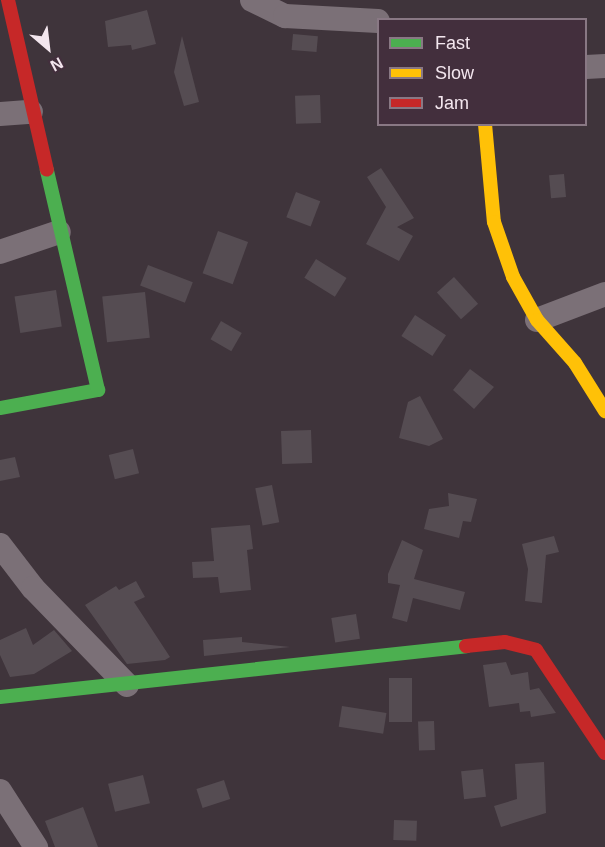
<!DOCTYPE html>
<style>
body{margin:0}
#map{position:relative;width:605px;height:847px;overflow:hidden;background:#3f343b;font-family:Arial,sans-serif}
div>[style]{position:absolute}
[style*='--x']{left:calc(var(--x)*1px);top:calc(var(--y)*1px);width:calc(var(--w)*1px);rotate:calc(var(--a)*1deg)}
.building>*{inset:0;background:#554c52;transform-origin:0 0}
.street>*{height:24px;margin:-12px;padding:0 12px;transform-origin:12px;border-radius:12px;background:#7b7077}
.fast>*{height:14px;margin:-7px;padding:0 7px;transform-origin:7px;border-radius:7px;background:#4caf50}
.slow>*{height:14px;margin:-7px;padding:0 7px;transform-origin:7px;border-radius:7px;background:#ffc107}
.jam>*{height:14px;margin:-7px;padding:0 7px;transform-origin:7px;border-radius:7px;background:#c62828}
span{translate:-50% -50%;white-space:nowrap;text-align:center;line-height:1.15;-webkit-text-stroke:4.5px #432f3d;paint-order:stroke}
.legend{position:absolute;left:377px;top:18px;width:210px;height:108px;box-sizing:border-box;background:#432f3d;border:2px solid #897884;margin:0;padding:8px 10px;list-style:none;font-size:18px;color:#f3e6ee}
.legend li{display:flex;align-items:center;gap:12px;height:30px}
.legend b{width:30px;border:2px solid #897884}
.north{position:absolute;left:18px;top:18px;width:60px;height:60px;-webkit-text-stroke:4px #432f3d;paint-order:stroke;rotate:152deg;font-size:16px;font-weight:700;line-height:24px;text-align:center;color:#f3e6ee}
.north::after{content:'';display:block;margin:auto;width:21px;height:27px;background:#f3e6ee;clip-path:polygon(50% 0,100% 100%,50% 72%,0 100%)}
</style>
<div id="map">
<div class="building">
<div style="clip-path:polygon(147px 10px,156px 44px,132px 50px,131px 45px,108px 47px,105px 21px)"></div>
<div style="left:293px;top:34px;width:25px;height:16px;rotate:5deg"></div>
<div style="clip-path:polygon(182px 36px,199px 102px,184px 106px,174px 72px)"></div>
<div style="left:320px;top:95px;width:28px;height:25px;rotate:88deg"></div>
<div style="clip-path:polygon(381px 168px,414px 218px,397px 227px,413px 236px,399px 261px,366px 244px,386px 207px,367px 177px)"></div>
<div style="left:564px;top:174px;width:23px;height:15px;rotate:85deg"></div>
<div style="left:296px;top:192px;width:26px;height:27px;rotate:21deg"></div>
<div style="left:218px;top:231px;width:32px;height:45px;rotate:20deg"></div>
<div style="left:316px;top:259px;width:36px;height:22px;rotate:32deg"></div>
<div style="left:148px;top:265px;width:48px;height:22px;rotate:21deg"></div>
<div style="left:454px;top:277px;width:36px;height:23px;rotate:48deg"></div>
<div style="left:56px;top:290px;width:37px;height:42px;rotate:81deg"></div>
<div style="left:145px;top:292px;width:46px;height:43px;rotate:84deg"></div>
<div style="left:415px;top:315px;width:37px;height:25px;rotate:33deg"></div>
<div style="left:221px;top:321px;width:24px;height:21px;rotate:30deg"></div>
<div style="clip-path:polygon(470px 369px,494px 387px,474px 409px,453px 390px)"></div>
<div style="clip-path:polygon(420px 396px,443px 439px,429px 446px,399px 438px,408px 402px)"></div>
<div style="left:311px;top:430px;width:33px;height:30px;rotate:88deg"></div>
<div style="left:133px;top:449px;width:25px;height:25px;rotate:76deg"></div>
<div style="clip-path:polygon(15px 457px,20px 477px,0 481px,0 460px)"></div>
<div style="left:272px;top:485px;width:38px;height:17px;rotate:79deg"></div>
<div style="clip-path:polygon(448px 493px,477px 499px,471px 522px,463px 521px,459px 538px,424px 529px,429px 509px,449px 506px)"></div>
<div style="clip-path:polygon(250px 525px,253px 549px,247px 550px,251px 590px,220px 593px,218px 577px,193px 578px,192px 562px,214px 561px,211px 528px)"></div>
<div style="clip-path:polygon(554px 536px,559px 552px,546px 555px,542px 603px,525px 601px,528px 569px,522px 544px)"></div>
<div style="clip-path:polygon(402px 540px,423px 550px,414px 579px,465px 592px,460px 610px,413px 598px,407px 622px,392px 618px,400px 585px,388px 583px,388px 574px)"></div>
<div style="clip-path:polygon(136px 581px,145px 597px,134px 602px,170px 657px,165px 660px,127px 664px,85px 605px,116px 586px,119px 590px)"></div>
<div style="left:356px;top:614px;width:25px;height:25px;rotate:81deg"></div>
<div style="clip-path:polygon(26px 628px,33px 645px,54px 630px,72px 651px,34px 674px,10px 677px,0 655px,0 640px)"></div>
<div style="clip-path:polygon(242px 637px,242px 642px,290px 647px,204px 656px,203px 640px)"></div>
<div style="clip-path:polygon(506px 662px,511px 675px,528px 672px,530px 690px,539px 688px,556px 713px,531px 717px,530px 711px,520px 712px,519px 703px,489px 707px,483px 665px)"></div>
<div style="left:389px;top:678px;width:23px;height:44px"></div>
<div style="left:342px;top:706px;width:45px;height:21px;rotate:9deg"></div>
<div style="left:434px;top:721px;width:29px;height:16px;rotate:88deg"></div>
<div style="clip-path:polygon(544px 762px,546px 813px,501px 827px,494px 806px,517px 799px,515px 764px)"></div>
<div style="left:483px;top:769px;width:28px;height:22px;rotate:84deg"></div>
<div style="left:143px;top:775px;width:29px;height:36px;rotate:76deg"></div>
<div style="left:224px;top:780px;width:20px;height:29px;rotate:72deg"></div>
<div style="clip-path:polygon(83px 807px,98px 847px,55px 847px,45px 821px)"></div>
<div style="left:394px;top:820px;width:23px;height:20px;rotate:2deg"></div>
</div>
<div class="street">
<div style="--x:252;--y:0;--w:37;--a:26"></div>
<div style="--x:285;--y:16;--w:93;--a:3.1"></div>
<div style="--x:586;--y:67;--w:19;--a:-3"></div>
<div style="--x:0;--y:114;--w:31;--a:-4"></div>
<div style="--x:0;--y:252;--w:62;--a:-18.7"></div>
<div style="--x:537;--y:320;--w:73;--a:-20.9"></div>
<div style="--x:0;--y:545;--w:54;--a:52.5"></div>
<div style="--x:33;--y:588;--w:135;--a:45.9"></div>
<div style="--x:0;--y:791;--w:67;--a:57.3"></div>
</div>
<div class="fast">
<div style="--x:0;--y:408;--w:100;--a:-10.4"></div>
<div style="--x:98;--y:390;--w:226;--a:-103.1"></div>
<div style="--x:0;--y:697;--w:469;--a:-6.2"></div>
</div>
<div class="slow">
<div style="--x:485;--y:124;--w:98;--a:84.8"></div>
<div style="--x:494;--y:222;--w:58;--a:70.9"></div>
<div style="--x:513;--y:277;--w:49;--a:60.8"></div>
<div style="--x:537;--y:320;--w:57;--a:48.5"></div>
<div style="--x:575;--y:363;--w:57;--a:58"></div>
</div>
<div class="jam">
<div style="--x:8;--y:0;--w:174;--a:77.1"></div>
<div style="--x:466;--y:646;--w:39;--a:-6"></div>
<div style="--x:505;--y:642;--w:32;--a:14"></div>
<div style="--x:536;--y:650;--w:124;--a:56.2"></div>
</div>
<ul class="legend">
<li><b style="height:8px;background:#4caf50"></b>Fast</li>
<li><b style="height:8px;background:#ffc107"></b>Slow</li>
<li><b style="height:8px;background:#c62828"></b>Jam</li>
</ul>
<div class="north">N</div>
</div>
